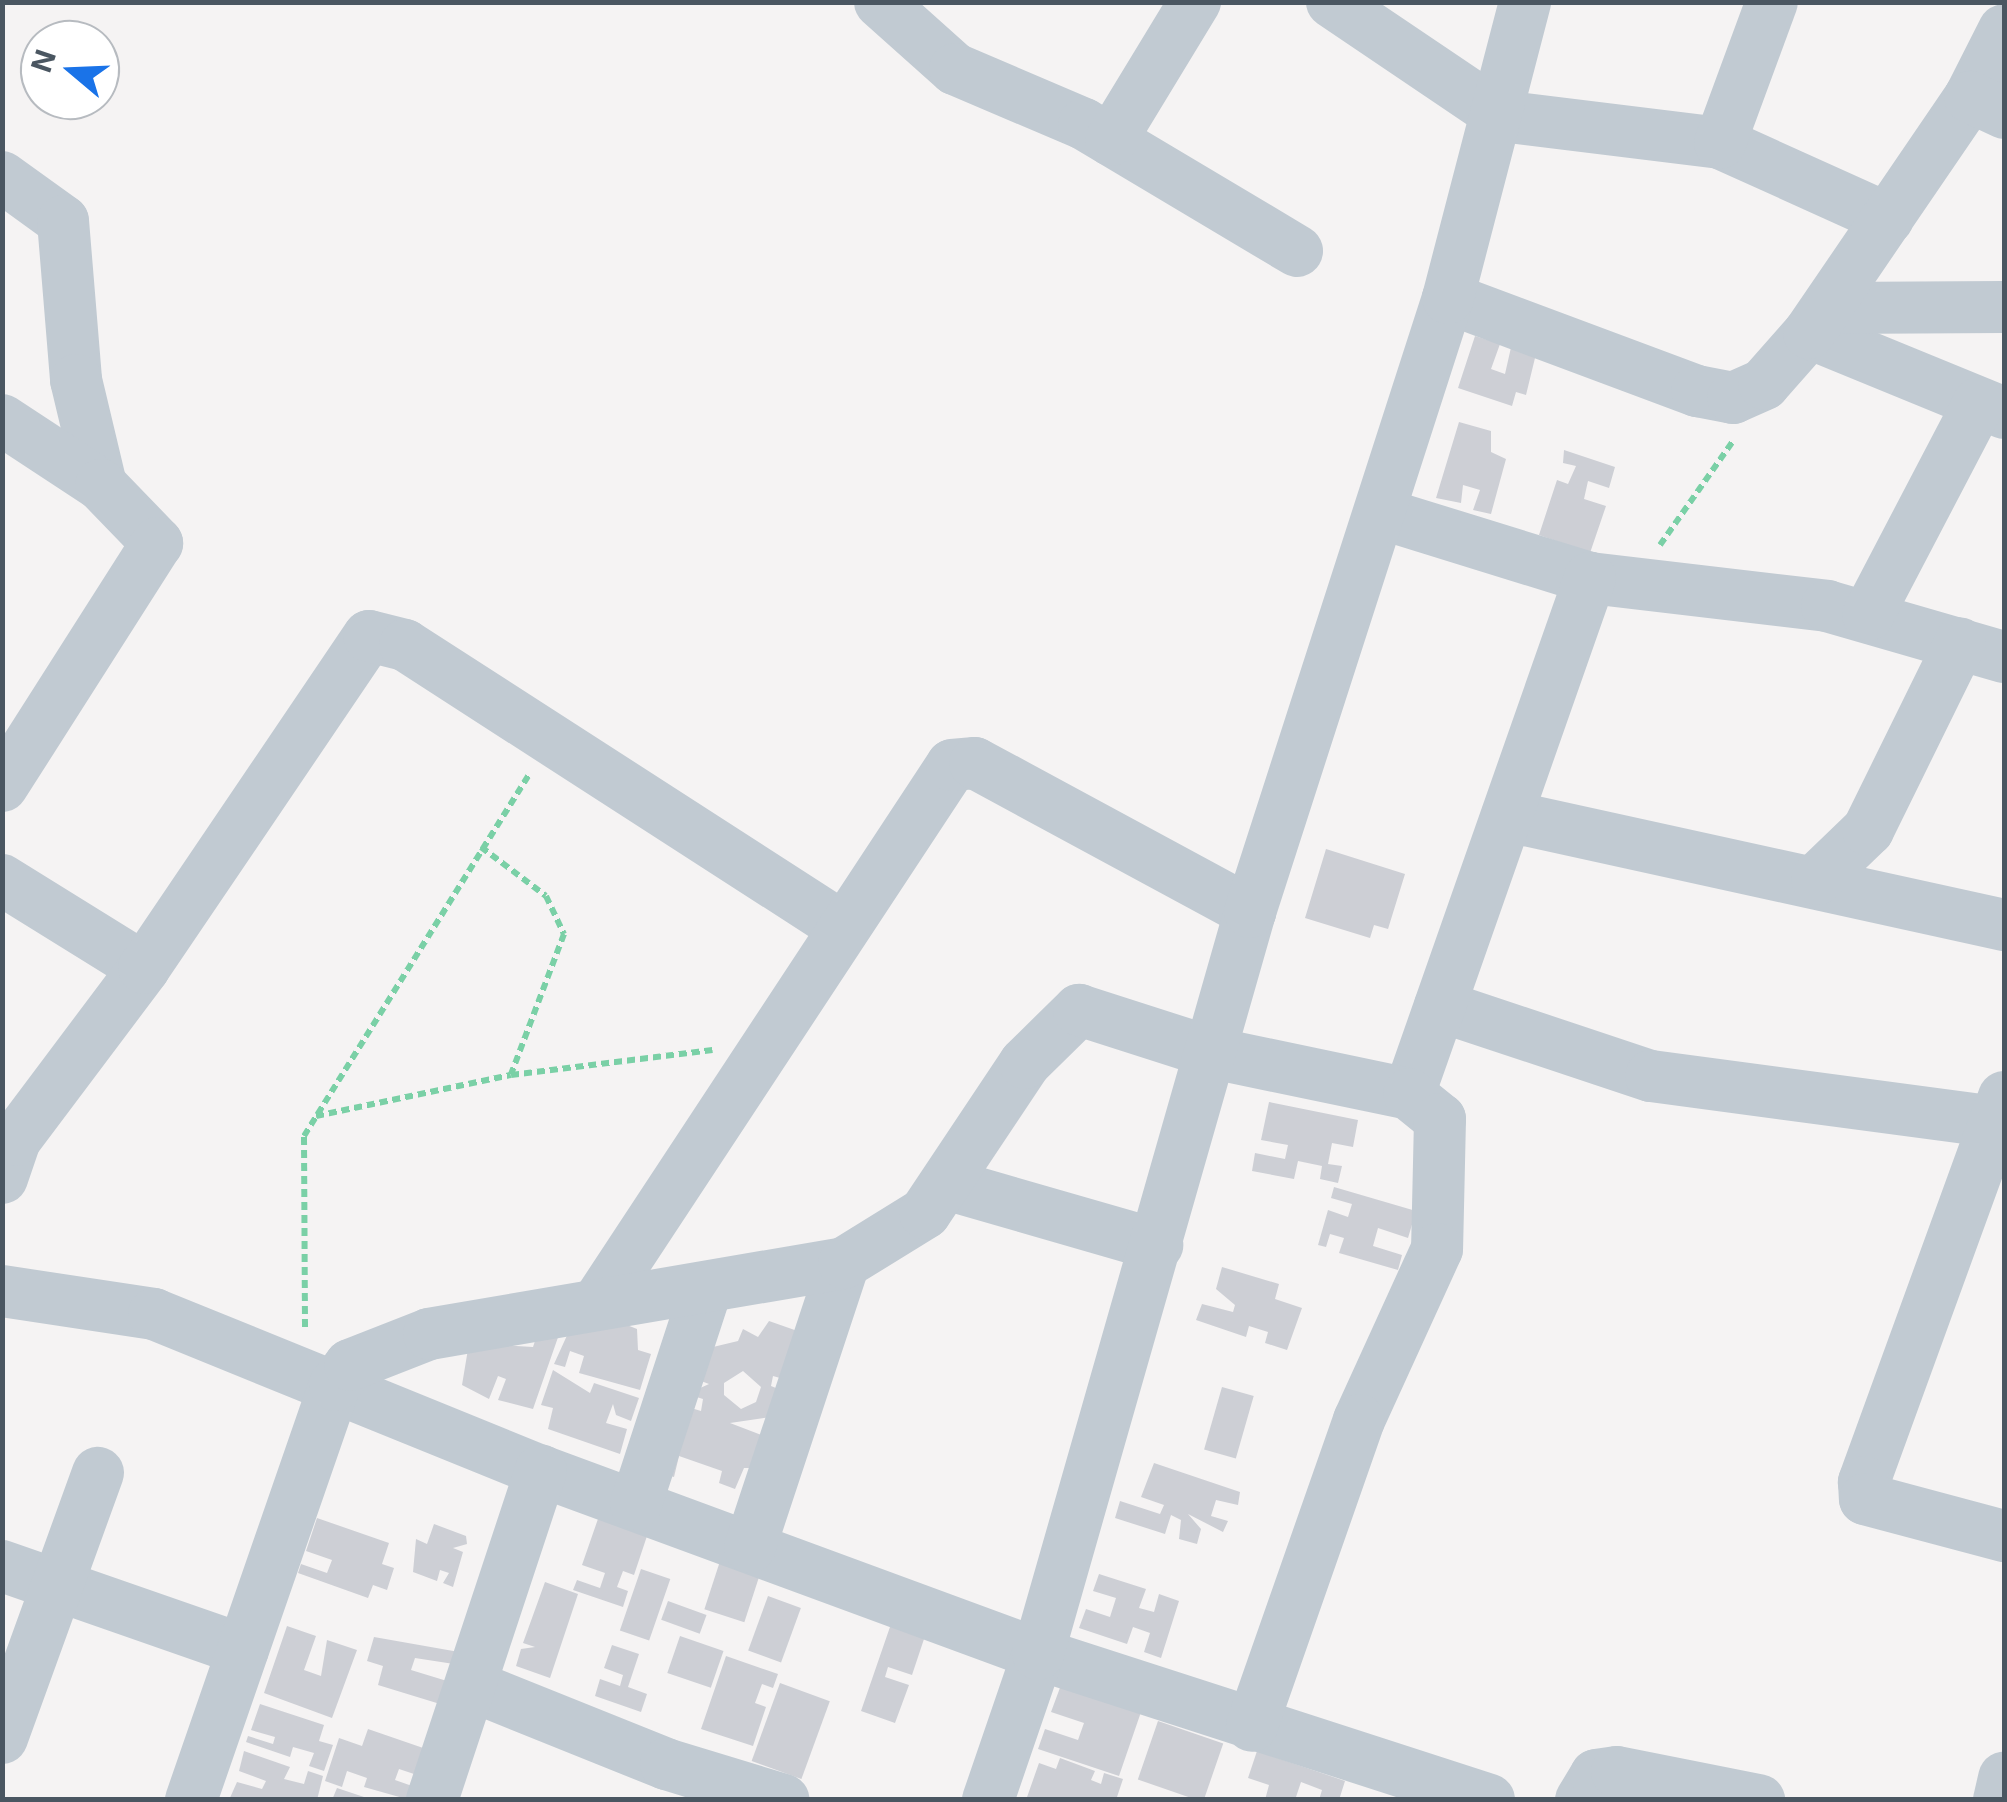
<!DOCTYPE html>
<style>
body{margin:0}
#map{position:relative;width:2007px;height:1802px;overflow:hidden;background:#f5f3f3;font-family:Inter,sans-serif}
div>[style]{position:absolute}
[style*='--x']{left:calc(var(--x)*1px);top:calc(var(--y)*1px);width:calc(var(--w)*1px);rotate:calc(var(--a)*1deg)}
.building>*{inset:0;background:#cdcfd5;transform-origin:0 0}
.path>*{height:6px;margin-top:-3px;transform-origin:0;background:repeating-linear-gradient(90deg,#7ad0a6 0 8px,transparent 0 13px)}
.minor>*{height:52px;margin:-26px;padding:0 26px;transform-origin:26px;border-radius:26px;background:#c1cad2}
span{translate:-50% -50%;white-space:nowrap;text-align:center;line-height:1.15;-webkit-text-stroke:10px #fff;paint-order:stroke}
.frame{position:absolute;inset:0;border:5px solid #4a5661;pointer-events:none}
.north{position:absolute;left:20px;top:20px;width:100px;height:100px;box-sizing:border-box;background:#fff;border:2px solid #b7bbc0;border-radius:50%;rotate:289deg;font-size:28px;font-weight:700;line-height:40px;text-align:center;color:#4a5661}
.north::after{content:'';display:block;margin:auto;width:35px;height:45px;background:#1a73e8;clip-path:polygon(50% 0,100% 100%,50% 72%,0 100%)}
</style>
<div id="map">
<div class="building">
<div style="clip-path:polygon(1475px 336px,1500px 344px,1491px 369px,1505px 374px,1512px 343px,1535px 358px,1526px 395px,1516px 392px,1512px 406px,1458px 388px)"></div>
<div style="clip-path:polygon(1459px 422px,1491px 431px,1491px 452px,1506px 459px,1491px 514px,1473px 510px,1480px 490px,1463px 485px,1461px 503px,1436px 498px)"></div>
<div style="clip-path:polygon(1564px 450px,1615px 467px,1609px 488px,1588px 481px,1584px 499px,1606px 506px,1590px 553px,1539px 535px,1557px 480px,1568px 484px,1576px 466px,1563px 463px)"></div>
<div style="clip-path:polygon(1326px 849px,1405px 874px,1388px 929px,1374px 925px,1370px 938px,1305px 918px)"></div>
<div style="clip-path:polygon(1269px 1102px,1358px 1120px,1353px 1147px,1332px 1143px,1328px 1164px,1342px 1166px,1338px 1183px,1320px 1179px,1322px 1166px,1298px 1161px,1294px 1179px,1252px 1171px,1255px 1153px,1285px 1159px,1288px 1145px,1261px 1140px)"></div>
<div style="clip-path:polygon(1334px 1187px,1416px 1211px,1408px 1238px,1378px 1228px,1373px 1246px,1402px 1255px,1398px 1270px,1339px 1253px,1344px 1238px,1330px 1234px,1326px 1247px,1318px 1245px,1328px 1210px,1348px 1217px,1352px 1204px,1331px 1198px)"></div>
<div style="clip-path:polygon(1222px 1267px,1279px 1284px,1275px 1299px,1302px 1308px,1287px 1350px,1265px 1343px,1268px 1332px,1249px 1326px,1246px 1337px,1196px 1320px,1202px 1304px,1233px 1312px,1235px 1305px,1216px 1289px)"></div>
<div style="clip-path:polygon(617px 1321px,637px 1329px,638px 1350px,651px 1354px,640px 1390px,579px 1373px,584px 1356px,570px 1351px,565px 1367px,554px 1364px,569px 1331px)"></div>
<div style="clip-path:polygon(evenodd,769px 1321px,806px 1334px,780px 1378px,773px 1376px,771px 1386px,781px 1390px,771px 1417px,730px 1423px,764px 1436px,753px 1468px,744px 1468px,735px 1489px,719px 1483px,722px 1471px,679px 1456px,674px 1477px,658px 1472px,681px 1405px,701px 1411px,703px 1399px,687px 1394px,709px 1384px,688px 1376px,713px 1347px,738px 1341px,743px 1329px,758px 1337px,769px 1321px,743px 1371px,761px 1387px,756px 1402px,741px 1409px,724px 1395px,724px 1383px,743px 1371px)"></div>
<div style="clip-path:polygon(563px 1323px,533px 1409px,498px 1400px,506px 1379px,498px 1376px,489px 1399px,462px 1385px,469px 1343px,533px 1347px,538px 1332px)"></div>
<div style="clip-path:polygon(553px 1370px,590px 1393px,594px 1383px,639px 1398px,631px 1421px,616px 1415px,613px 1404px,606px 1423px,627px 1429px,620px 1454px,548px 1429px,553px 1408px,541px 1405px)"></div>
<div style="left:1222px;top:1387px;width:33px;height:65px;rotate:16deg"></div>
<div style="clip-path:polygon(1154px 1463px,1240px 1492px,1238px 1505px,1216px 1500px,1211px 1516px,1228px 1521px,1223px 1532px,1188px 1514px,1201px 1529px,1197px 1544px,1179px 1539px,1181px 1520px,1171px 1515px,1165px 1534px,1115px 1518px,1120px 1501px,1160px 1514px,1164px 1505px,1141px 1497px)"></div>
<div style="clip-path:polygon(599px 1516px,648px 1533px,634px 1575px,623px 1571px,617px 1587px,628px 1591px,623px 1607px,573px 1590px,577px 1580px,600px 1588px,605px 1573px,582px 1565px)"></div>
<div style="clip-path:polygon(317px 1518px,389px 1543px,382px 1564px,394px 1568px,387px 1590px,373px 1585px,368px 1598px,298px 1573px,301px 1564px,327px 1573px,332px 1560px,306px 1551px)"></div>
<div style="clip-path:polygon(434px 1524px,466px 1536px,467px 1544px,453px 1548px,463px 1552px,453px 1587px,443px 1583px,449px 1573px,440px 1570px,437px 1581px,413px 1572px,416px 1539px,427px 1544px)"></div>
<div style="left:722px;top:1555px;width:42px;height:57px;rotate:18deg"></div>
<div style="left:641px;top:1569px;width:31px;height:65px;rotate:19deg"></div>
<div style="clip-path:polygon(1099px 1574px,1146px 1589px,1139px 1608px,1154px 1612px,1159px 1594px,1179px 1601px,1161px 1658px,1144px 1652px,1150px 1633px,1133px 1627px,1127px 1644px,1079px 1628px,1086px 1609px,1110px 1617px,1116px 1598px,1093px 1591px)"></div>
<div style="clip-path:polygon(545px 1582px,578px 1594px,550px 1678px,516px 1666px,521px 1649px,535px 1647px,523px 1643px)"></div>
<div style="left:768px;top:1596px;width:35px;height:58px;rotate:20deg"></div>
<div style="left:668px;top:1601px;width:41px;height:20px;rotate:20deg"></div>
<div style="clip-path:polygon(891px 1624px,925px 1636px,912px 1675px,888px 1667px,885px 1677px,909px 1685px,895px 1723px,861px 1711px)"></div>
<div style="clip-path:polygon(287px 1626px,316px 1636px,304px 1670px,321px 1676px,327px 1640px,357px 1650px,332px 1718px,264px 1693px)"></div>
<div style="left:680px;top:1636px;width:46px;height:39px;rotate:19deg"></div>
<div style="clip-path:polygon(374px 1637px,459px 1652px,454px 1664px,415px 1658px,411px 1670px,447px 1681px,440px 1704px,378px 1685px,383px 1666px,367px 1661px)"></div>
<div style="clip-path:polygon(612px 1645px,639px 1654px,628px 1687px,647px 1694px,641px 1712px,595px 1696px,600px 1679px,620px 1686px,623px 1675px,604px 1668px)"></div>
<div style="clip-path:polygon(726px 1656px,778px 1674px,773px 1688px,762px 1684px,755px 1703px,766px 1707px,753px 1746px,701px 1729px)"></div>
<div style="left:780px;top:1683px;width:53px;height:83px;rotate:20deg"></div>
<div style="clip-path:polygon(1061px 1685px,1141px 1712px,1119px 1776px,1038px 1749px,1045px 1729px,1078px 1740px,1084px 1723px,1051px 1712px)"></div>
<div style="clip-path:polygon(260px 1704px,324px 1725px,319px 1741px,333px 1745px,324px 1771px,309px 1766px,314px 1753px,293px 1747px,290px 1757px,246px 1742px,248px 1736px,273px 1744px,275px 1737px,251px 1730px)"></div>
<div style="left:1158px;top:1721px;width:69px;height:62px;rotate:19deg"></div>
<div style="clip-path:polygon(368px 1729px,429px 1750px,420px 1776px,399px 1769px,395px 1780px,415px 1787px,410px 1800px,364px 1787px,367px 1778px,347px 1771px,342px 1787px,325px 1781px,339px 1738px,362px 1746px)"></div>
<div style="clip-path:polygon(244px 1751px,290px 1767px,284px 1779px,304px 1784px,308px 1771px,323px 1776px,317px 1800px,229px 1800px,237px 1782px,262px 1789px,266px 1781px,239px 1771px)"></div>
<div style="clip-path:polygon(1257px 1751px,1345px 1781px,1339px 1800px,1319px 1800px,1322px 1790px,1301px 1782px,1295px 1800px,1265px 1800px,1269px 1785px,1248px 1778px)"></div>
<div style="clip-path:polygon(1060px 1758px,1095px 1771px,1091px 1780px,1101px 1784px,1104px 1773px,1123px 1779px,1116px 1800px,1026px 1800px,1039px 1763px,1056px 1769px)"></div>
<div style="clip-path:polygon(337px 1788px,370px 1799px,369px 1800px,332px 1800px)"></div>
</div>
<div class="path">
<div style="--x:1660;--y:545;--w:127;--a:-54.9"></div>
<div style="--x:481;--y:847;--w:81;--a:37"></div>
<div style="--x:546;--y:896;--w:42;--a:64.7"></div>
<div style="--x:564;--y:934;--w:150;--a:110.7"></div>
<div style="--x:316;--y:1116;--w:199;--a:-11.9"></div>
<div style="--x:511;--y:1075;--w:203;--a:-7.1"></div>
<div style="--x:305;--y:1327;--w:191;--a:-90.3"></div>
<div style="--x:304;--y:1136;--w:426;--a:-58.1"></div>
</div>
<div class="minor">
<div style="--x:880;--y:2;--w:101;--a:41.8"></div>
<div style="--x:955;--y:69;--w:140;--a:23.1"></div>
<div style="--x:1084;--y:124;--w:248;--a:30.8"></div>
<div style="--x:1332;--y:2;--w:204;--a:34"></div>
<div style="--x:1501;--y:116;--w:221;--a:7"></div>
<div style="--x:1720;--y:143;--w:184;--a:24.3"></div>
<div style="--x:1970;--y:97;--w:75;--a:-63.1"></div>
<div style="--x:1111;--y:140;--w:162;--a:-58.7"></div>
<div style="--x:1720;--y:143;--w:150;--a:-69.8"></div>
<div style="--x:2;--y:177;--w:75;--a:35.8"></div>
<div style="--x:63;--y:221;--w:160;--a:85.3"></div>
<div style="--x:76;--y:380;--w:108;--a:76.6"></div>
<div style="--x:1448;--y:298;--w:266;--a:20.5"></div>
<div style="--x:1697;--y:391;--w:37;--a:11"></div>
<div style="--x:1733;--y:398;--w:34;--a:-24"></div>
<div style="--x:1764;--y:384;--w:68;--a:-48.6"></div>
<div style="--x:1809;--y:333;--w:211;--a:22.3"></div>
<div style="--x:1830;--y:308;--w:174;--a:-0.3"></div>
<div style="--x:1809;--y:333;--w:286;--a:-55.7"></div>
<div style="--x:1970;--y:97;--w:38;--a:25"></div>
<div style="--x:2;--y:420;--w:118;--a:33.3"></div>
<div style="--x:101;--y:485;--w:81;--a:46"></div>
<div style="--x:157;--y:543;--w:288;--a:122.5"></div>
<div style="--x:1383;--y:514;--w:217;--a:17.2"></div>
<div style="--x:1590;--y:578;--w:239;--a:6.7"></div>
<div style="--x:1827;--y:606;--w:184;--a:16.1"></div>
<div style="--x:1868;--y:615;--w:239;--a:-62.4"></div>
<div style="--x:1507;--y:816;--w:509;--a:12.37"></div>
<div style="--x:1817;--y:879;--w:71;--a:-43.9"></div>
<div style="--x:1868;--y:830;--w:208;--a:-63.8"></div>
<div style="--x:2;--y:880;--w:167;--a:31.8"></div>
<div style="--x:1440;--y:1006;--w:222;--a:18.4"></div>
<div style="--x:1651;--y:1076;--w:348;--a:7.6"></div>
<div style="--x:1409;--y:1094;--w:547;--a:-70.67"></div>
<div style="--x:2004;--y:1097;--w:410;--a:110"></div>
<div style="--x:1864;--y:1482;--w:17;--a:87"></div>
<div style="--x:1865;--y:1499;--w:144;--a:14.9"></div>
<div style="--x:2;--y:1178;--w:40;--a:-71.1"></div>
<div style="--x:15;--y:1140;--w:215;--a:-53.1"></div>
<div style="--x:144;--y:968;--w:401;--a:-55.9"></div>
<div style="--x:369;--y:636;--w:37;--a:14"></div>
<div style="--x:405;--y:645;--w:522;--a:32.81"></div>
<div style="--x:946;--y:1184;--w:220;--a:16.1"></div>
<div style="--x:2;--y:1291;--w:154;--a:8.6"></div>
<div style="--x:154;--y:1314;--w:418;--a:22.1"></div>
<div style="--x:541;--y:1471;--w:530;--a:20.21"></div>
<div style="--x:1038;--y:1654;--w:474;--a:17.9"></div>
<div style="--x:597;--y:1304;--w:645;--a:-56.63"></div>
<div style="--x:952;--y:765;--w:23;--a:-5"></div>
<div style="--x:975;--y:763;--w:313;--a:28.4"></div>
<div style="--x:636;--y:1504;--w:228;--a:-71.9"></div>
<div style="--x:750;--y:1547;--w:299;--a:-71.7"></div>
<div style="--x:2;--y:1566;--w:255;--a:19.2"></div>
<div style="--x:472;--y:1686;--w:209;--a:21.9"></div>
<div style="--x:666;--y:1764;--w:123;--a:17"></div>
<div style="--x:2;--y:1738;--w:282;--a:-70.1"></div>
<div style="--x:191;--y:1800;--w:439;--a:-70.9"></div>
<div style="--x:335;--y:1385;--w:25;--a:-53"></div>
<div style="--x:350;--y:1365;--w:85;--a:-21.4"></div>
<div style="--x:429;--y:1334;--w:421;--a:-9.7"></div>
<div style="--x:844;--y:1263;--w:95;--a:-31.7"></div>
<div style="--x:925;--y:1213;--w:180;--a:-56.3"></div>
<div style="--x:1025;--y:1063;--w:76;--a:-44.5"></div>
<div style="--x:1079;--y:1010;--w:141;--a:17.8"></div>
<div style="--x:1213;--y:1053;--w:200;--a:11.8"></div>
<div style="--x:1409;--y:1094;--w:40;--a:39"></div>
<div style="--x:1440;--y:1119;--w:130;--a:91.3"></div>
<div style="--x:1437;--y:1249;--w:188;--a:114.5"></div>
<div style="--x:1359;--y:1420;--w:324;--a:109.3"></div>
<div style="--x:432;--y:1800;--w:347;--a:-71.7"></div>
<div style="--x:988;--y:1800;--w:154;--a:-71.1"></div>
<div style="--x:1038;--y:1654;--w:772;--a:-74.05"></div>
<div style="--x:1250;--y:912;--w:645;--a:-72.13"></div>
<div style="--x:1448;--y:298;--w:306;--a:-75.4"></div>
<div style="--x:1581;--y:1800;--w:29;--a:-59"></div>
<div style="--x:1596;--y:1775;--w:21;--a:-8"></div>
<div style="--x:1617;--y:1772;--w:145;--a:11.2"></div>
<div style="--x:1999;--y:1800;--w:23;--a:-77"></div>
</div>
<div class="frame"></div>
<div class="north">N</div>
</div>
